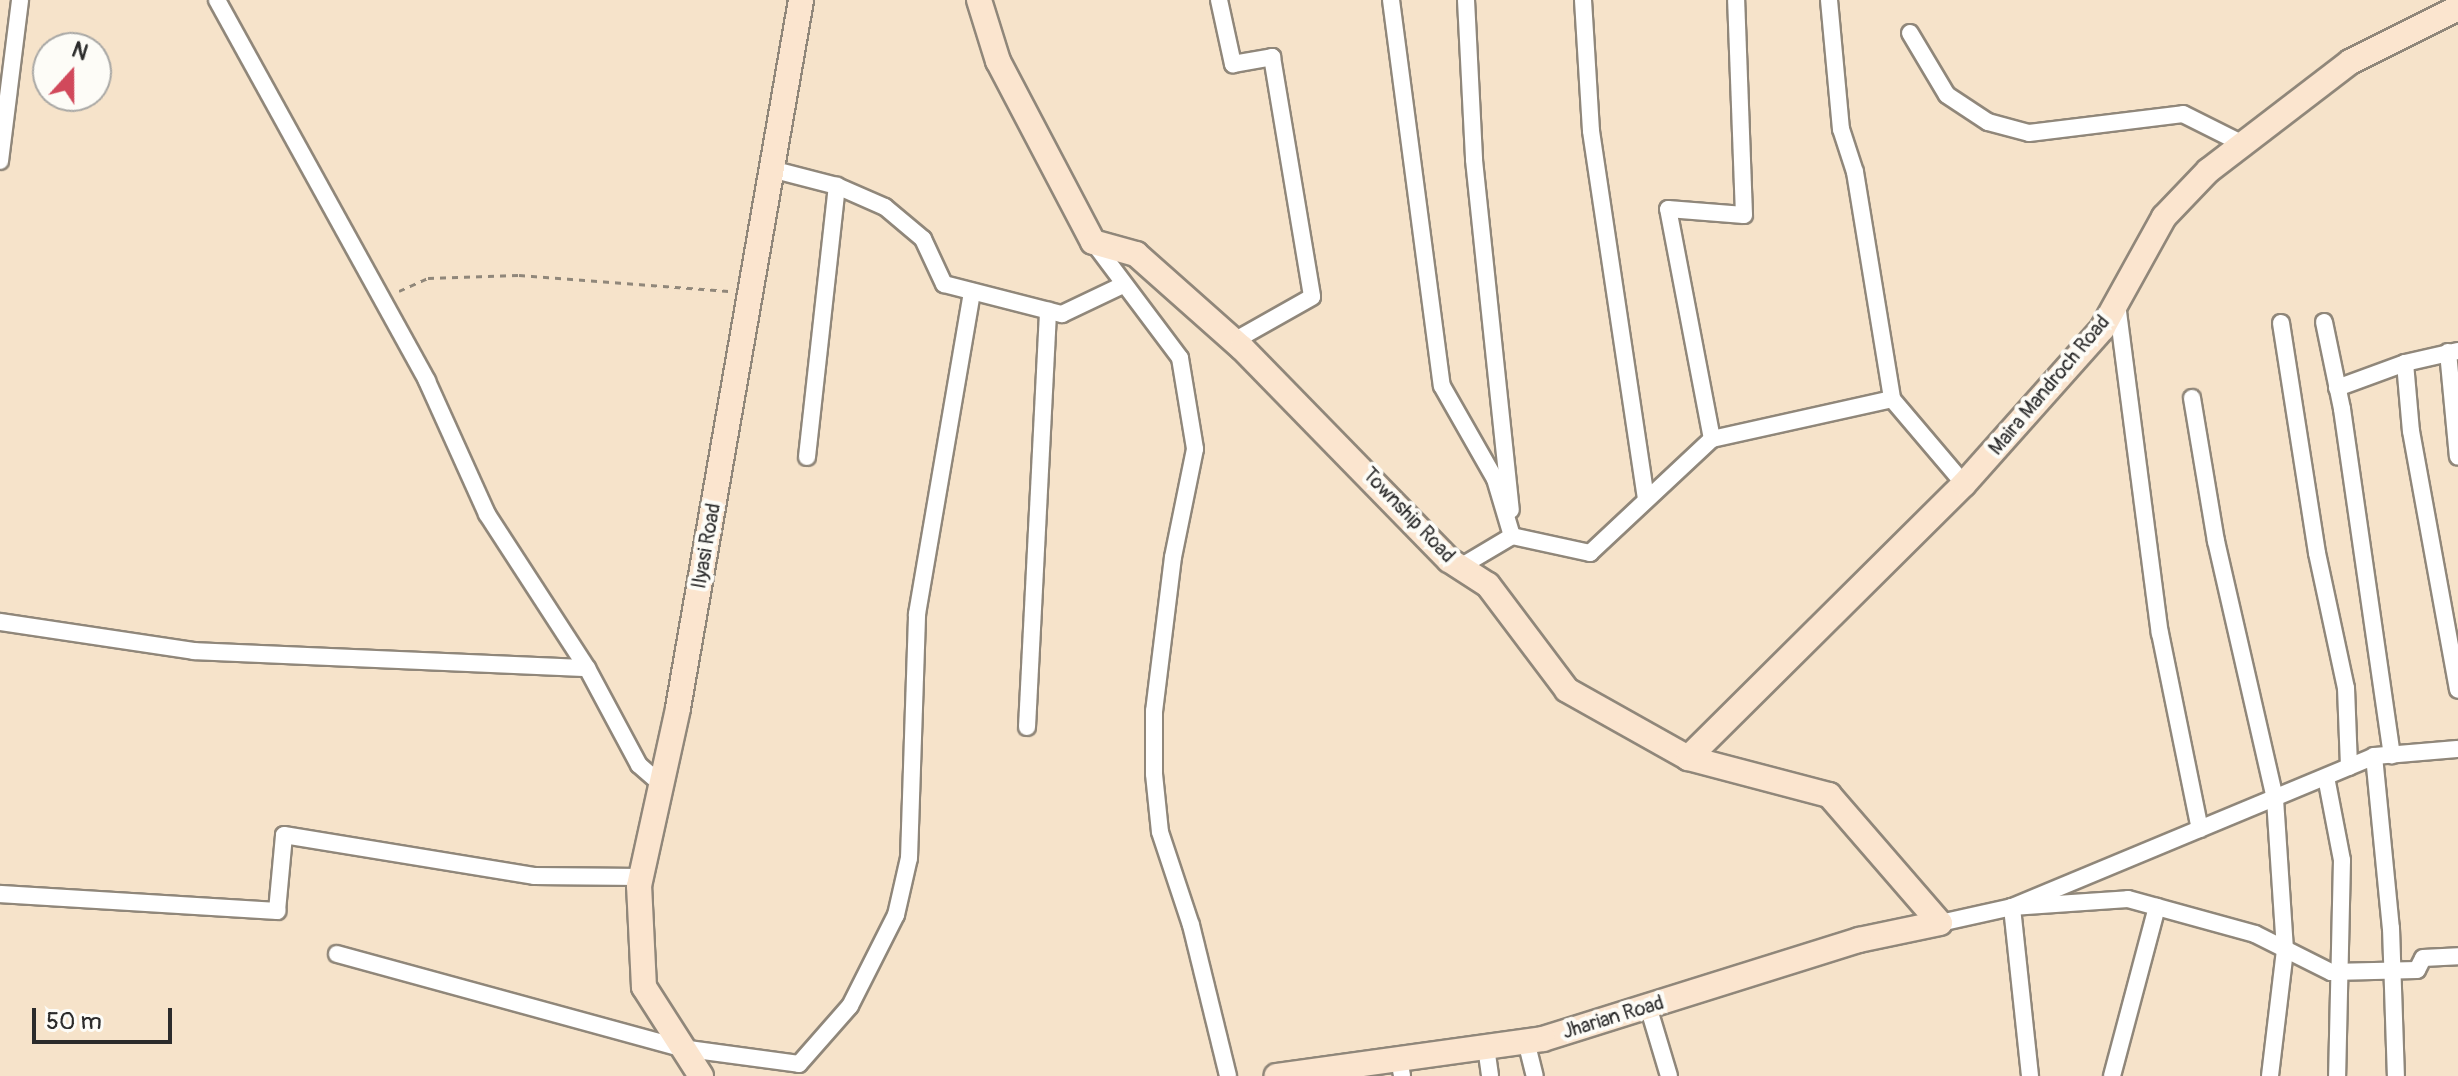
<!DOCTYPE html>
<style>
body{margin:0}
#map{position:relative;width:2458px;height:1076px;overflow:hidden;background:#f6e3ca;font-family:Pangolin,sans-serif}
div>[style]{position:absolute}
[style*='--x']{left:calc(var(--x)*1px);top:calc(var(--y)*1px);width:calc(var(--w)*1px);rotate:calc(var(--a)*1deg)}
.path>*{height:3px;margin-top:-1.5px;transform-origin:0;background:repeating-linear-gradient(90deg,#90877a 0 6px,transparent 0 12px)}
.roads{filter:drop-shadow(2px 0 #90877a) drop-shadow(-2px 0 #90877a) drop-shadow(0 2px #90877a) drop-shadow(0 -2px #90877a)}
.street>*{height:16px;margin:-8px;padding:0 8px;transform-origin:8px;border-radius:8px;background:#fff}
.secondary>*{height:24px;margin:-12px;padding:0 12px;transform-origin:12px;border-radius:12px;background:#fbe5cf}
span{translate:-50% -50%;white-space:nowrap;text-align:center;line-height:1.15;-webkit-text-stroke:8px #fdfcf7;paint-order:stroke}
.street-label{font-size:20px;color:#2b2b2b}
.north{position:absolute;left:32px;top:32px;width:80px;height:80px;box-sizing:border-box;background:#fdfcf7;border:2px solid #a9a8a5;border-radius:50%;rotate:21deg;font-size:22px;font-weight:700;line-height:32px;text-align:center;color:#2b2b2b}
.north::after{content:'';display:block;margin:auto;width:28px;height:36px;background:#d1495b;clip-path:polygon(50% 0,100% 100%,50% 72%,0 100%)}
.scale{position:absolute;left:32px;top:1008px;width:140px;height:36px;box-sizing:border-box;border:4px solid #2b2b2b;border-top:0;padding-left:10px;font-size:24px;line-height:28px;white-space:nowrap;color:#2b2b2b;-webkit-text-stroke:6px #fdfcf7;paint-order:stroke}
</style>
<div id="map">
<div class="path">
<div style="--x:399;--y:291;--w:32;--a:-24"></div>
<div style="--x:428;--y:278;--w:91;--a:-1.9"></div>
<div style="--x:519;--y:275;--w:210;--a:4.4"></div>
</div>
<div class="roads">
<div class="street">
<div style="--x:217;--y:0;--w:435;--a:61.1"></div>
<div style="--x:427;--y:381;--w:146;--a:65.7"></div>
<div style="--x:487;--y:514;--w:184;--a:57"></div>
<div style="--x:587;--y:668;--w:110;--a:61.8"></div>
<div style="--x:639;--y:765;--w:32;--a:41"></div>
<div style="--x:1219;--y:0;--w:66;--a:77.7"></div>
<div style="--x:1233;--y:64;--w:40;--a:-10"></div>
<div style="--x:1272;--y:57;--w:243;--a:80.5"></div>
<div style="--x:1312;--y:297;--w:90;--a:150.6"></div>
<div style="--x:1391;--y:0;--w:389;--a:82.5"></div>
<div style="--x:1442;--y:386;--w:107;--a:60.3"></div>
<div style="--x:1495;--y:479;--w:59;--a:73.4"></div>
<div style="--x:1466;--y:0;--w:160;--a:87.1"></div>
<div style="--x:1474;--y:160;--w:352;--a:84"></div>
<div style="--x:1583;--y:0;--w:131;--a:86.5"></div>
<div style="--x:1591;--y:131;--w:373;--a:81.5"></div>
<div style="--x:1829;--y:0;--w:130;--a:84.7"></div>
<div style="--x:1841;--y:129;--w:45;--a:72"></div>
<div style="--x:1855;--y:172;--w:230;--a:80.7"></div>
<div style="--x:1910;--y:33;--w:72;--a:59.2"></div>
<div style="--x:1947;--y:95;--w:49;--a:33.4"></div>
<div style="--x:1988;--y:122;--w:42;--a:15"></div>
<div style="--x:2029;--y:133;--w:155;--a:-7"></div>
<div style="--x:2183;--y:114;--w:67;--a:26.6"></div>
<div style="--x:0;--y:161;--w:162;--a:-82.9"></div>
<div style="--x:771;--y:169;--w:68;--a:14.4"></div>
<div style="--x:837;--y:186;--w:52;--a:23.6"></div>
<div style="--x:885;--y:207;--w:50;--a:40.1"></div>
<div style="--x:923;--y:239;--w:50;--a:65"></div>
<div style="--x:944;--y:284;--w:122;--a:14.3"></div>
<div style="--x:1062;--y:314;--w:68;--a:-25.4"></div>
<div style="--x:1093;--y:242;--w:145;--a:53.1"></div>
<div style="--x:1180;--y:358;--w:92;--a:80.6"></div>
<div style="--x:1195;--y:449;--w:110;--a:101.5"></div>
<div style="--x:1173;--y:557;--w:155;--a:97"></div>
<div style="--x:1154;--y:711;--w:63;--a:90"></div>
<div style="--x:1154;--y:774;--w:58;--a:84.1"></div>
<div style="--x:1160;--y:832;--w:98;--a:71.6"></div>
<div style="--x:1191;--y:925;--w:155;--a:76.2"></div>
<div style="--x:2117;--y:304;--w:332;--a:82.6"></div>
<div style="--x:2160;--y:633;--w:200;--a:78.5"></div>
<div style="--x:2324;--y:322;--w:89;--a:78.3"></div>
<div style="--x:2342;--y:409;--w:350;--a:81.8"></div>
<div style="--x:2281;--y:323;--w:233;--a:81.1"></div>
<div style="--x:2317;--y:553;--w:138;--a:77.9"></div>
<div style="--x:2346;--y:688;--w:79;--a:87.8"></div>
<div style="--x:2448;--y:352;--w:105;--a:84.6"></div>
<div style="--x:2405;--y:363;--w:68;--a:85"></div>
<div style="--x:2411;--y:431;--w:263;--a:79.7"></div>
<div style="--x:2337;--y:388;--w:72;--a:-20.2"></div>
<div style="--x:2405;--y:363;--w:54;--a:-12.8"></div>
<div style="--x:2192;--y:398;--w:145;--a:80.5"></div>
<div style="--x:2216;--y:541;--w:265;--a:77.1"></div>
<div style="--x:2275;--y:799;--w:151;--a:86.2"></div>
<div style="--x:2285;--y:950;--w:127;--a:96.8"></div>
<div style="--x:1712;--y:439;--w:234;--a:-100.8"></div>
<div style="--x:1668;--y:209;--w:76;--a:4.5"></div>
<div style="--x:1744;--y:215;--w:215;--a:-92.1"></div>
<div style="--x:807;--y:457;--w:273;--a:-83.7"></div>
<div style="--x:1460;--y:567;--w:61;--a:-30.8"></div>
<div style="--x:1512;--y:536;--w:80;--a:12.3"></div>
<div style="--x:1590;--y:553;--w:167;--a:-43.1"></div>
<div style="--x:1712;--y:439;--w:184;--a:-12.5"></div>
<div style="--x:1892;--y:399;--w:111;--a:49.7"></div>
<div style="--x:0;--y:622;--w:196;--a:8.5"></div>
<div style="--x:194;--y:651;--w:393;--a:2.5"></div>
<div style="--x:1027;--y:727;--w:417;--a:-87.1"></div>
<div style="--x:2374;--y:756;--w:173;--a:84.4"></div>
<div style="--x:2391;--y:928;--w:148;--a:88.1"></div>
<div style="--x:2326;--y:777;--w:85;--a:79.1"></div>
<div style="--x:2342;--y:860;--w:216;--a:91.3"></div>
<div style="--x:0;--y:894;--w:278;--a:3.5"></div>
<div style="--x:277;--y:911;--w:76;--a:-84.7"></div>
<div style="--x:284;--y:835;--w:253;--a:9.3"></div>
<div style="--x:534;--y:876;--w:107;--a:0.5"></div>
<div style="--x:1940;--y:923;--w:74;--a:-12.5"></div>
<div style="--x:2012;--y:907;--w:392;--a:-22.6"></div>
<div style="--x:2374;--y:756;--w:84;--a:-4.8"></div>
<div style="--x:337;--y:954;--w:357;--a:15.3"></div>
<div style="--x:681;--y:1048;--w:119;--a:7.7"></div>
<div style="--x:799;--y:1064;--w:77;--a:-48.7"></div>
<div style="--x:850;--y:1006;--w:102;--a:-63.2"></div>
<div style="--x:896;--y:915;--w:58;--a:-77.2"></div>
<div style="--x:909;--y:858;--w:244;--a:-88.1"></div>
<div style="--x:917;--y:614;--w:327;--a:-80.3"></div>
<div style="--x:1648;--y:1006;--w:73;--a:73.3"></div>
<div style="--x:1526;--y:1041;--w:36;--a:76"></div>
<div style="--x:1486;--y:1047;--w:29;--a:82"></div>
<div style="--x:1399;--y:1060;--w:16;--a:79"></div>
<div style="--x:2030;--y:1076;--w:170;--a:-96.1"></div>
<div style="--x:2012;--y:907;--w:116;--a:-3.9"></div>
<div style="--x:2128;--y:899;--w:132;--a:15.4"></div>
<div style="--x:2255;--y:934;--w:85;--a:26.6"></div>
<div style="--x:2331;--y:972;--w:86;--a:-1.3"></div>
<div style="--x:2417;--y:970;--w:13;--a:-63"></div>
<div style="--x:2423;--y:958;--w:35;--a:-3"></div>
<div style="--x:2112;--y:1076;--w:175;--a:-75.1"></div>
</div>
<div class="secondary">
<div style="--x:979;--y:0;--w:64;--a:72.7"></div>
<div style="--x:998;--y:61;--w:204;--a:62.3"></div>
<div style="--x:1093;--y:242;--w:45;--a:15.6"></div>
<div style="--x:1136;--y:254;--w:142;--a:41.6"></div>
<div style="--x:1242;--y:348;--w:296;--a:45.7"></div>
<div style="--x:1449;--y:560;--w:46;--a:32.7"></div>
<div style="--x:1488;--y:585;--w:131;--a:53"></div>
<div style="--x:1567;--y:690;--w:139;--a:29.3"></div>
<div style="--x:1688;--y:758;--w:146;--a:14.7"></div>
<div style="--x:1829;--y:795;--w:169;--a:49.1"></div>
<div style="--x:1940;--y:923;--w:83;--a:168.1"></div>
<div style="--x:1859;--y:940;--w:331;--a:162.6"></div>
<div style="--x:1543;--y:1039;--w:269;--a:172.1"></div>
<div style="--x:1688;--y:758;--w:389;--a:-44.8"></div>
<div style="--x:1964;--y:484;--w:208;--a:-48.3"></div>
<div style="--x:2102;--y:329;--w:128;--a:-61"></div>
<div style="--x:2164;--y:217;--w:64;--a:-46.3"></div>
<div style="--x:2208;--y:171;--w:179;--a:-37.5"></div>
<div style="--x:2350;--y:62;--w:121;--a:-26.6"></div>
<div style="--x:701;--y:1076;--w:106;--a:-122.6"></div>
<div style="--x:644;--y:987;--w:101;--a:-92.8"></div>
<div style="--x:639;--y:886;--w:182;--a:-77.6"></div>
<div style="--x:678;--y:708;--w:719;--a:-80.14"></div>
</div>
</div>
<div class="street-label">
<span style="left:2049px;top:385px;rotate:-50deg">Maira Mandroch Road</span>
<span style="left:1409px;top:515px;rotate:46deg">Township Road</span>
<span style="left:706px;top:546px;rotate:-80deg">Ilyasi Road</span>
<span style="left:1613px;top:1017px;rotate:-17deg">Jharian Road</span>
</div>
<div class="north">N</div>
<div class="scale">50 m</div>
</div>
